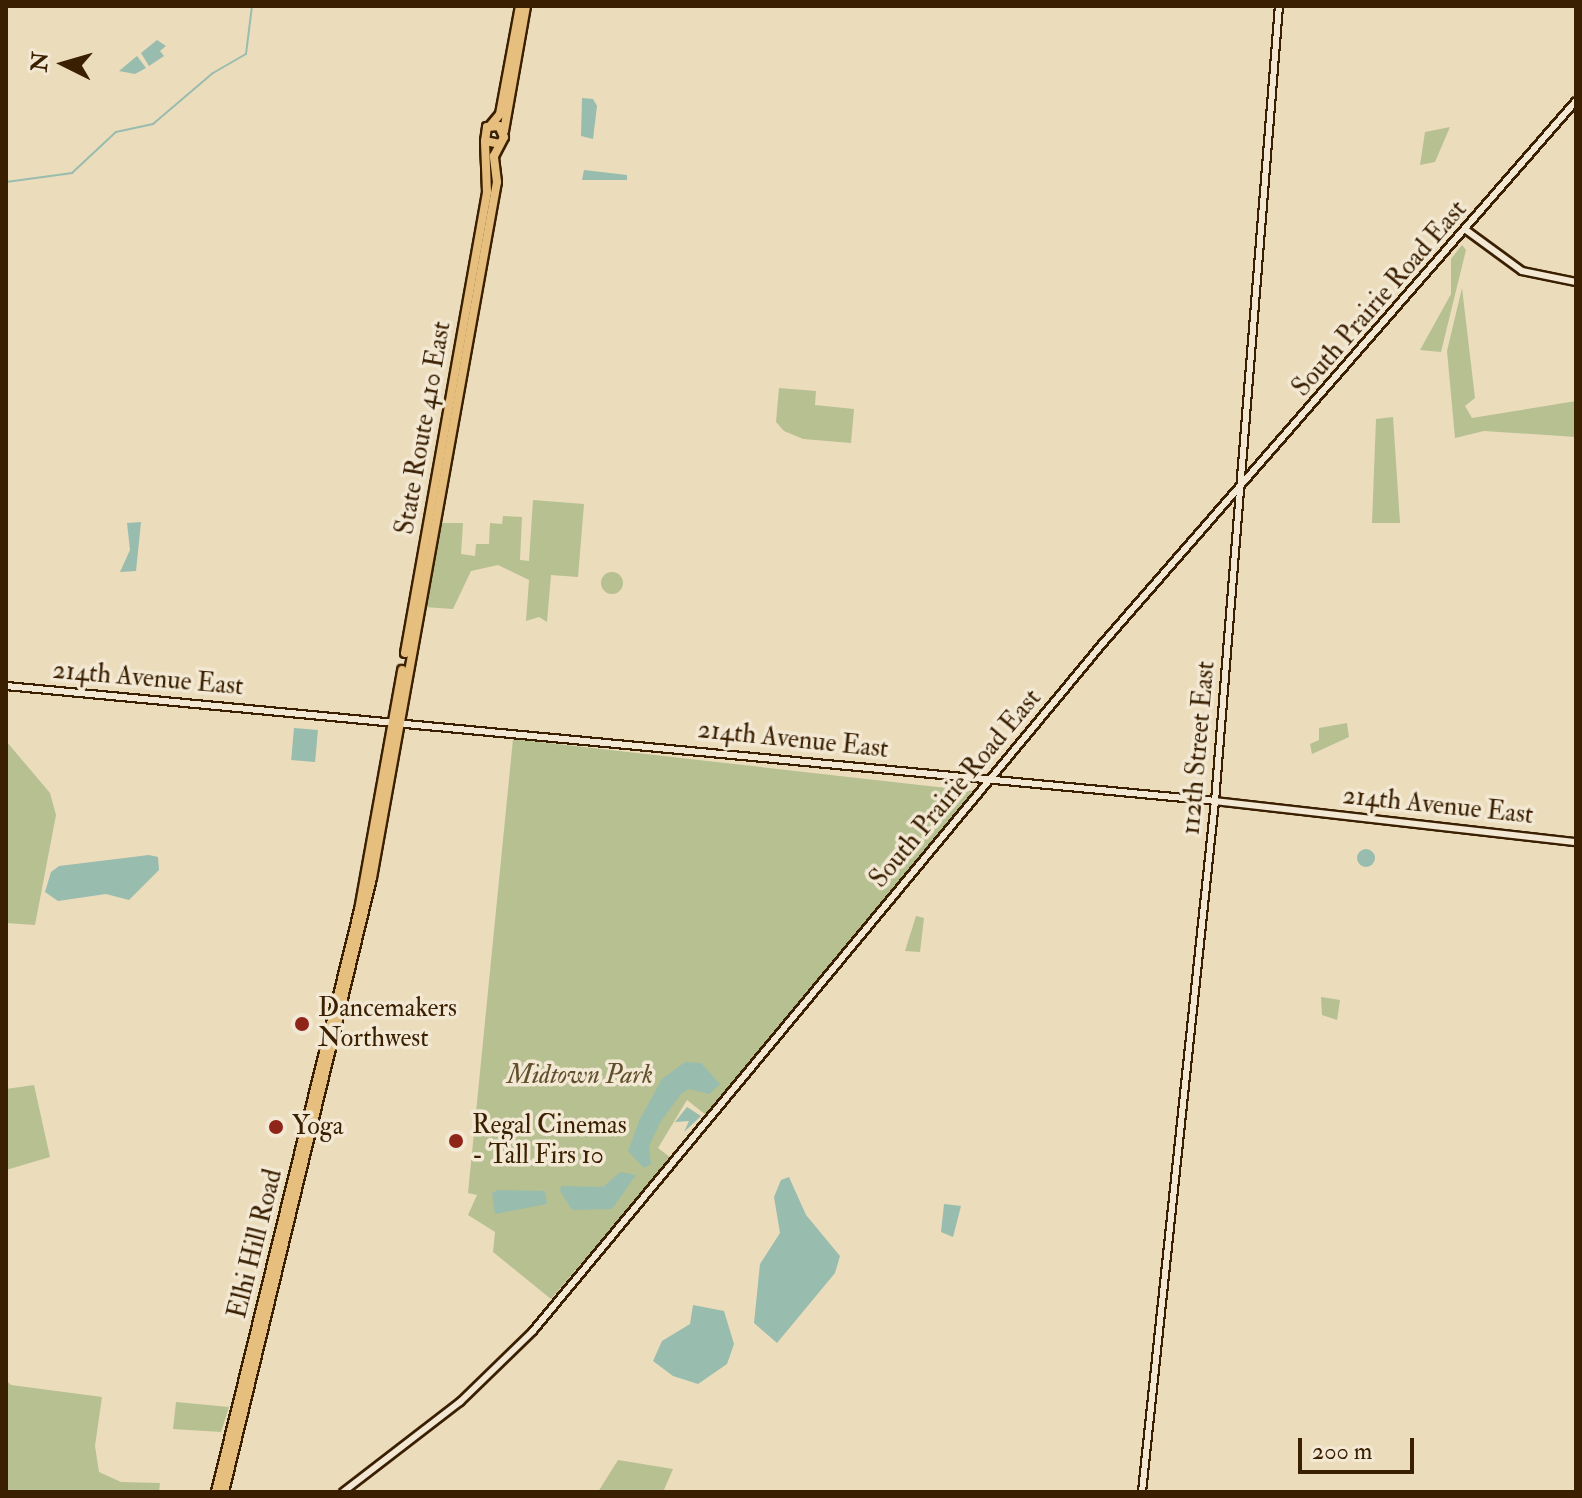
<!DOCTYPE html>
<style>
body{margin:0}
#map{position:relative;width:1582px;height:1498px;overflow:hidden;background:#ebdcbc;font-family:"IM FELL Double Pica",serif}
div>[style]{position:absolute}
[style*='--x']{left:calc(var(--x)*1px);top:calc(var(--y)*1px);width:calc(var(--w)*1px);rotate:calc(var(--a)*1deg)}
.green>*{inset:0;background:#b7c091}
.round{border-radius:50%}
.water>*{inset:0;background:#98bcae;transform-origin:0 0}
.stream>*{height:2px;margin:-1px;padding:0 1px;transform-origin:1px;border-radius:1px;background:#98bcae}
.roads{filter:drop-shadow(2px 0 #3a1f01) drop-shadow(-2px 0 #3a1f01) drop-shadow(0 2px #3a1f01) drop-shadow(0 -2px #3a1f01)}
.secondary>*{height:6px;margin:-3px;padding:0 3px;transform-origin:3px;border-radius:3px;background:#f2e8d3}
.primary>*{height:8px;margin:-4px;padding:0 4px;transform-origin:4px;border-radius:4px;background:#e6be7e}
.dots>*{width:22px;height:22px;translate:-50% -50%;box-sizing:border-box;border:4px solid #f2e8d3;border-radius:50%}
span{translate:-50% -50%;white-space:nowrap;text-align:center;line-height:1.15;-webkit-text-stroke:7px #f2e8d3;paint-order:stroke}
.street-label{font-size:26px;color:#3a1f01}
.poi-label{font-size:26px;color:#3a1f01}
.left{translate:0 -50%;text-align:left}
.park-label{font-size:26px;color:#604f2c;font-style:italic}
.frame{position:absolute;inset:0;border:8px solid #3a1f01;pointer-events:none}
.north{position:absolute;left:24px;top:24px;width:80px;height:80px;-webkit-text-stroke:6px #f2e8d3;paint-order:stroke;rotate:275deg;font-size:22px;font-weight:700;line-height:32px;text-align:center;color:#3a1f01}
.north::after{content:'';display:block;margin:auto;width:28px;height:36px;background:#3a1f01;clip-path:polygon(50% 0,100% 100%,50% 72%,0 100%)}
.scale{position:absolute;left:1298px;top:1438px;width:116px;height:36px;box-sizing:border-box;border:4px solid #3a1f01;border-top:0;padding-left:10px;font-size:24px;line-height:28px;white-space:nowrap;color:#3a1f01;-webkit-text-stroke:6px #f2e8d3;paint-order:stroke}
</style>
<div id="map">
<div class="green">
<div style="clip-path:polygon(1450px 127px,1435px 162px,1420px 165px,1425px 132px)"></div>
<div style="clip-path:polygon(1462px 245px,1466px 250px,1441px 352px,1420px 350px,1451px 294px,1451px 259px)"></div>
<div style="clip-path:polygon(1462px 288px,1475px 398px,1465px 406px,1472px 418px,1576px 401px,1576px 437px,1484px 431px,1455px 438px,1447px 351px)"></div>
<div style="clip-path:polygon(779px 388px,816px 391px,815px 405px,854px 409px,851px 443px,803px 439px,784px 431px,776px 422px)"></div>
<div style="clip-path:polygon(1393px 417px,1400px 523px,1372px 523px,1376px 419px)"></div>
<div style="clip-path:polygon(533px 500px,584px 504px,578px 577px,551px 575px,547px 622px,539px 617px,526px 621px,529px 580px,498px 565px,471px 571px,453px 609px,424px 607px,440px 523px,463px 523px,461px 554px,475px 556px,476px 544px,489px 544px,490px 523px,502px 524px,503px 516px,522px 517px,520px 560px,529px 561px)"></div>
<div class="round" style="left:601px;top:572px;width:22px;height:22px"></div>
<div style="clip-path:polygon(1347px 723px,1349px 737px,1312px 754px,1310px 744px,1319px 740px,1319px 728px)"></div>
<div style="clip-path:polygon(513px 739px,973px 791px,706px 1115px,687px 1100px,658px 1148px,671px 1158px,551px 1299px,493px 1252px,495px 1232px,468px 1215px,477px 1195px,468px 1193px)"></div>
<div style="clip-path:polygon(6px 741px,50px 793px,56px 815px,35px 925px,6px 923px)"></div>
<div style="clip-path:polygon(916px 916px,924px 918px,920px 952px,905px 951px)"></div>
<div style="clip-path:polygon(1321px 997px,1340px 1000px,1337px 1020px,1322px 1015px)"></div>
<div style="clip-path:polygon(34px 1085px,50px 1157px,6px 1170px,6px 1089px)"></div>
<div style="clip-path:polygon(6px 1380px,11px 1385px,102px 1397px,95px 1446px,99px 1472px,121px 1482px,160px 1483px,159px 1492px,6px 1492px)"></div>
<div style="clip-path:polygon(176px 1402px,229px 1407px,221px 1432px,173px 1429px)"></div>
<div style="clip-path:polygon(618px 1460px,673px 1469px,663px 1492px,598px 1492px)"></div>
</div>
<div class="water">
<div style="clip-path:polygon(157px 40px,166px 46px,160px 51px,164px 56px,149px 66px,141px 53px)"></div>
<div style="clip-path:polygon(137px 56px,146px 68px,135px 74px,119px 71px)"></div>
<div style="clip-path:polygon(582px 98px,593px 99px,597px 106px,593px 139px,581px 136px)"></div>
<div style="clip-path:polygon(584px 170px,627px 175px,627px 180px,582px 180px)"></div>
<div style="clip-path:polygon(141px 522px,136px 571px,120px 572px,130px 550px,127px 523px)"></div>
<div style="left:294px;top:728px;width:24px;height:32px;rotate:5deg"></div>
<div class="round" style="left:1357px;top:849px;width:18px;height:18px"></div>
<div style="clip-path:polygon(149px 855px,158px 857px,159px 870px,129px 900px,106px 894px,58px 901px,45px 892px,51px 872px,59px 866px)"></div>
<div style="clip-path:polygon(685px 1062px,701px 1063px,720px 1084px,709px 1094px,689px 1089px,681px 1094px,661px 1121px,649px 1146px,651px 1164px,644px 1168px,628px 1151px,640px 1119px,662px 1079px)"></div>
<div style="clip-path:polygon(687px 1107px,701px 1116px,684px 1132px,689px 1121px,675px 1122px)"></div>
<div style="clip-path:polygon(620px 1172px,636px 1175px,612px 1209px,572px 1210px,560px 1191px,561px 1186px,603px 1187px)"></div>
<div style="clip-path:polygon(789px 1177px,806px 1215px,840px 1256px,835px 1273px,777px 1343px,754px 1323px,760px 1264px,780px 1233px,774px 1197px,781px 1180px)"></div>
<div style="clip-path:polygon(498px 1190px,545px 1191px,547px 1204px,495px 1214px,492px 1193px)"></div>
<div style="clip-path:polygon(944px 1204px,961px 1206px,953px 1237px,941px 1232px)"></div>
<div style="clip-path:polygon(693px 1305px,724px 1311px,734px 1344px,727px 1364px,698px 1384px,673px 1376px,653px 1361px,662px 1341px,690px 1324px)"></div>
</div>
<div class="stream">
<div style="--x:6;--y:182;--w:67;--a:-7.8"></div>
<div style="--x:72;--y:173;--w:60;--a:-43"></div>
<div style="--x:116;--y:132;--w:38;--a:-12"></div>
<div style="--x:153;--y:124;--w:79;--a:-40.4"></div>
<div style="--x:213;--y:73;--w:38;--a:-30"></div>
<div style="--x:246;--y:54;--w:48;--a:-82.9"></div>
</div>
<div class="roads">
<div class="secondary">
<div style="--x:1466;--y:230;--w:69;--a:36.2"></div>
<div style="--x:1522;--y:271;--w:55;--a:11.5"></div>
<div style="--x:6;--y:686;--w:1214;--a:5.43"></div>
<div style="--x:1215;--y:801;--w:363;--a:6.5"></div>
<div style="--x:343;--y:1492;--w:148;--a:-37.6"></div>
<div style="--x:460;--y:1402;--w:102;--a:-44.2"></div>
<div style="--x:533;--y:1331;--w:893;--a:-50.36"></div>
<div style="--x:1103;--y:643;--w:719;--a:-48.89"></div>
<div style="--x:1142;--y:1492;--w:695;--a:-83.97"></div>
<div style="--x:1215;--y:801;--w:798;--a:-85.4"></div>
</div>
<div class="primary">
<div style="--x:490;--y:126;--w:16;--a:-50"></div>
<div style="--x:500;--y:114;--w:110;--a:-79.5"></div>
<div style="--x:504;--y:131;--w:127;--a:-80"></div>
<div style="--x:405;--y:653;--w:468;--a:-79.9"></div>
<div style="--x:487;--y:192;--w:50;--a:-92.3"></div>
<div style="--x:216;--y:1492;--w:599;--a:-76.2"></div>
<div style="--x:359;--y:910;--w:244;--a:-79.8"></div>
<div style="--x:224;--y:1492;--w:632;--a:-76.45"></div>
<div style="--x:372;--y:878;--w:707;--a:-79.82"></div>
<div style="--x:497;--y:182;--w:26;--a:-97"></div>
<div style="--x:494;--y:156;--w:21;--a:-62"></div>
<div style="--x:504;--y:137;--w:12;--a:-114"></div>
<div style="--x:499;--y:126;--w:12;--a:175"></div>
<div style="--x:487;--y:127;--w:14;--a:98"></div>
<div style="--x:485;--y:141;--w:15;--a:11"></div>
</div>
</div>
<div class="dots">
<div style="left:302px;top:1024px;background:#8f2418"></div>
<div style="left:276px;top:1127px;background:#8f2418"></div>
<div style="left:456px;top:1141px;background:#8f2418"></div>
</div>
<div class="street-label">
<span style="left:1380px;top:299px;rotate:-49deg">South Prairie Road East</span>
<span style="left:424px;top:428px;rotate:-80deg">State Route 410 East</span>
<span style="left:148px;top:679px;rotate:5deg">214th Avenue East</span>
<span style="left:793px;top:740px;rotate:6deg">214th Avenue East</span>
<span style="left:1199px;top:748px;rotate:-85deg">112th Street East</span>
<span style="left:956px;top:789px;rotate:-50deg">South Prairie Road East</span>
<span style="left:1438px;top:806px;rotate:6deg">214th Avenue East</span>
<span style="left:256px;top:1244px;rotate:-76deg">Elhi Hill Road</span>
</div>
<div class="poi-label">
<span class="left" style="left:318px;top:1024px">Dancemakers<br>Northwest</span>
<span class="left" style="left:472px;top:1141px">Regal Cinemas<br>- Tall Firs 10</span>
<span class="left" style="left:292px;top:1127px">Yoga</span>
</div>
<div class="park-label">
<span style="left:580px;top:1076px">Midtown Park</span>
</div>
<div class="frame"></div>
<div class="north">N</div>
<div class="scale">200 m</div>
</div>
